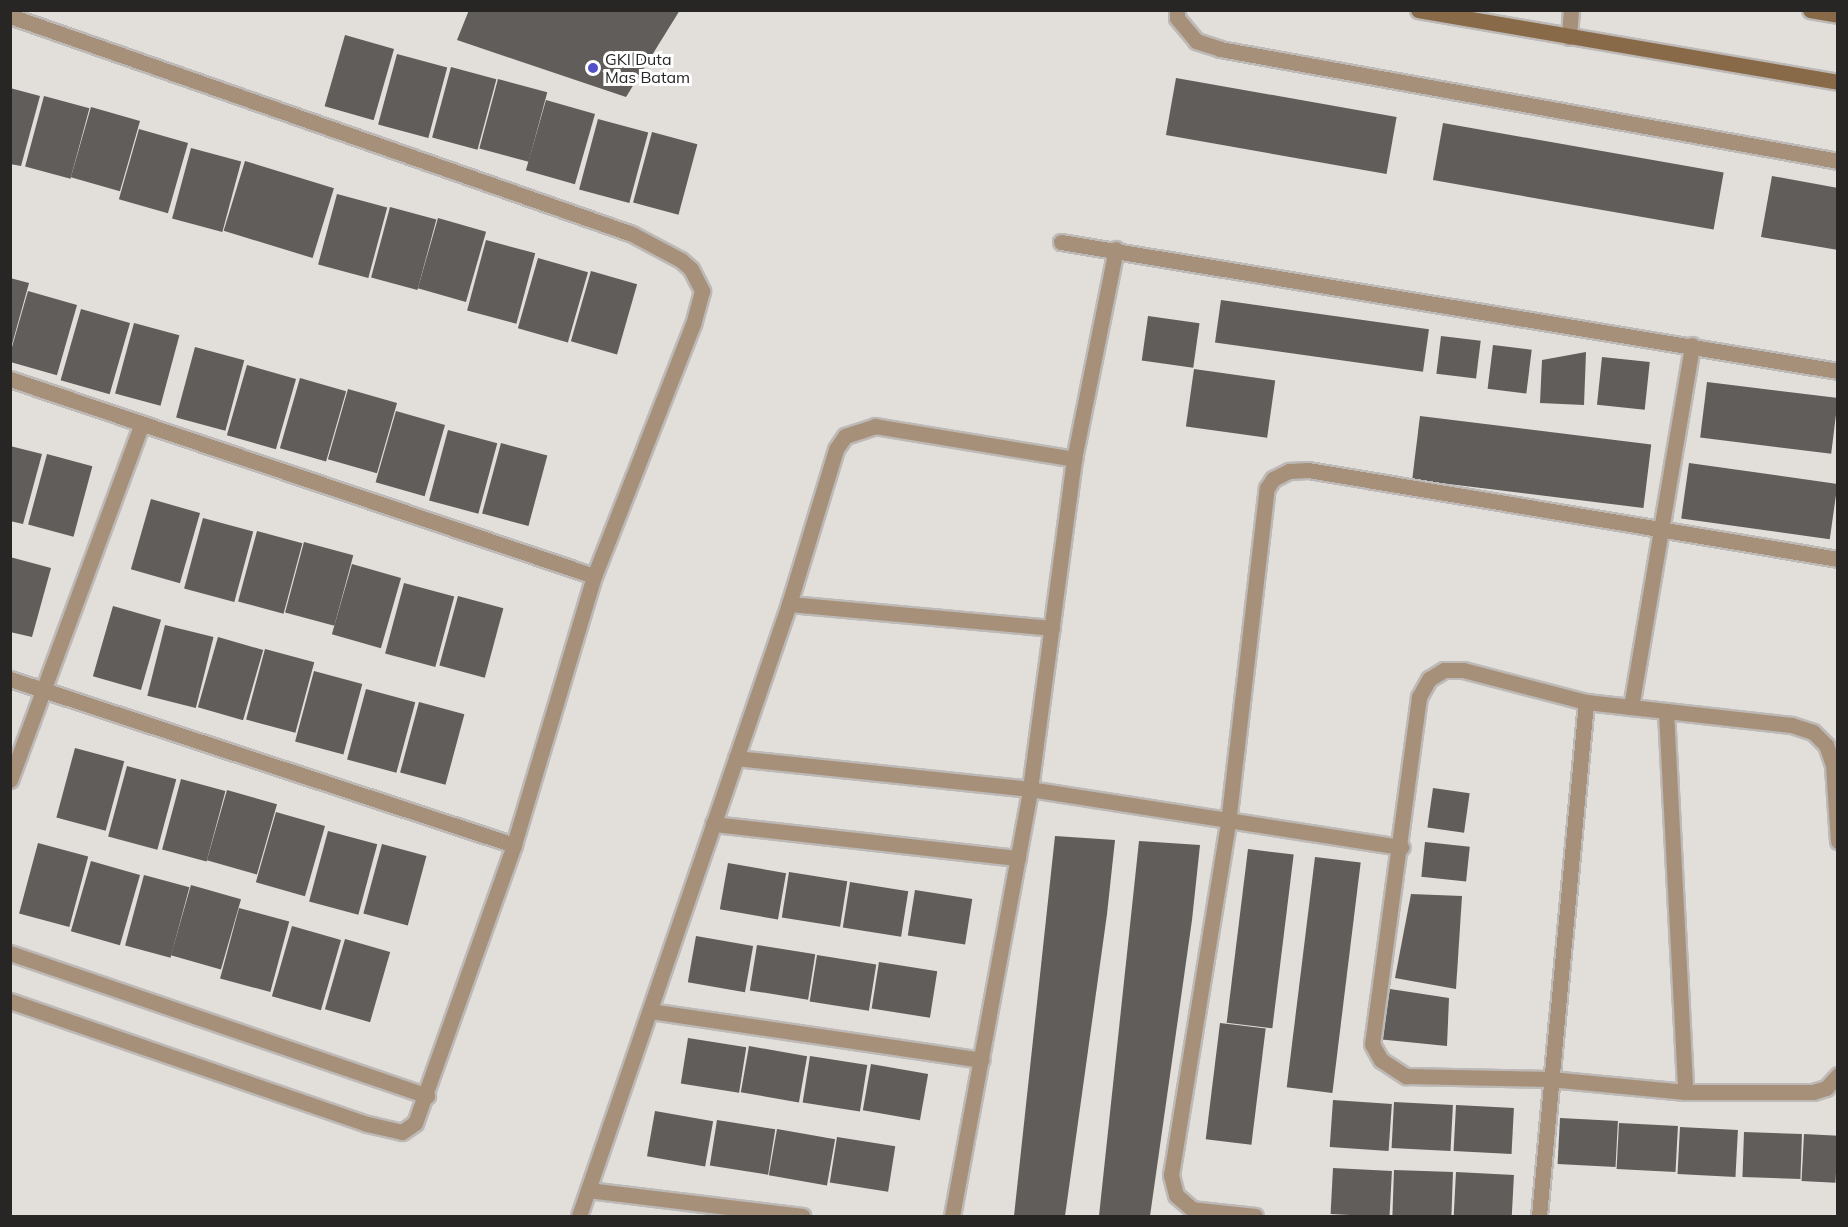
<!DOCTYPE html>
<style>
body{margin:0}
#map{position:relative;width:1848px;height:1227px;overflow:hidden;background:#e2deda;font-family:Mulish,sans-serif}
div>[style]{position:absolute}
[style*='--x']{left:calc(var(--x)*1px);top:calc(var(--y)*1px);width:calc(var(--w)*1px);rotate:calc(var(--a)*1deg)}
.building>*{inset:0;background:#605d5a;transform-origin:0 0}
.roads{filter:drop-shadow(2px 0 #bdb9b6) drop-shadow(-2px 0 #bdb9b6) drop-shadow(0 2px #bdb9b6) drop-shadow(0 -2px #bdb9b6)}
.lane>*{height:15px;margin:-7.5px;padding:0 7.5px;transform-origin:7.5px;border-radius:7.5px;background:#a6907a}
.street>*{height:15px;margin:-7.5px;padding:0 7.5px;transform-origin:7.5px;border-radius:7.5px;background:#a6907a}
.secondary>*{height:15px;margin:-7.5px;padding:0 7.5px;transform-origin:7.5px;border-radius:7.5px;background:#896a48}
.dots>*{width:16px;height:16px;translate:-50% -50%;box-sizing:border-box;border:3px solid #fff;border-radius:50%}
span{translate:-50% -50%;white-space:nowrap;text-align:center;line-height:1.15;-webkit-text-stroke:6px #fff;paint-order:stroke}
.poi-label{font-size:16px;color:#272624}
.left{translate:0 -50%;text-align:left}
.frame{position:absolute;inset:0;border:12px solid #272624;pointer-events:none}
</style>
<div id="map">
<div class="building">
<div style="clip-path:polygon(469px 10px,680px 10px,626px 97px,457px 40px)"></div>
<div style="left:345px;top:35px;width:51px;height:74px;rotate:16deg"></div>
<div style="left:397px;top:54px;width:52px;height:73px;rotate:15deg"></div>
<div style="left:451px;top:67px;width:47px;height:73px;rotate:15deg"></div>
<div style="left:1176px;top:78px;width:224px;height:58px;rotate:10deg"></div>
<div style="left:498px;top:79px;width:51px;height:72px;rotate:15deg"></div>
<div style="clip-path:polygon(10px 88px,40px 96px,21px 166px,10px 164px)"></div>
<div style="left:44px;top:96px;width:47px;height:73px;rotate:15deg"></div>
<div style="left:546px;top:100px;width:51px;height:73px;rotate:16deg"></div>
<div style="left:91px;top:107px;width:51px;height:73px;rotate:16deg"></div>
<div style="left:598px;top:119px;width:52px;height:73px;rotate:15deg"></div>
<div style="left:1443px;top:123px;width:285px;height:58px;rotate:10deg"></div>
<div style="left:139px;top:129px;width:51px;height:73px;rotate:16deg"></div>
<div style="left:652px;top:132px;width:47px;height:73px;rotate:15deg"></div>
<div style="left:191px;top:148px;width:52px;height:73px;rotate:15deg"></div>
<div style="left:245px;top:161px;width:93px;height:73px;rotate:17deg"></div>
<div style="clip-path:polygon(1772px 176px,1838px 188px,1838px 250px,1761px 237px)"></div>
<div style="left:337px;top:194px;width:52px;height:73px;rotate:15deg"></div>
<div style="left:390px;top:207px;width:48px;height:73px;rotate:15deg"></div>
<div style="left:438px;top:218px;width:50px;height:73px;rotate:16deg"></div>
<div style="left:486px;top:240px;width:51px;height:73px;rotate:15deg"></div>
<div style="left:538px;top:258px;width:52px;height:73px;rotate:16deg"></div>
<div style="left:591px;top:271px;width:48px;height:73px;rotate:16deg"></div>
<div style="clip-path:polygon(10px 278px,29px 283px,11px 348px,10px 348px)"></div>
<div style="left:28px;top:291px;width:51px;height:73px;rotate:16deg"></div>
<div style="left:1221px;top:300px;width:210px;height:43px;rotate:8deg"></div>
<div style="left:81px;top:309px;width:51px;height:74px;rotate:16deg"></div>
<div style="left:1148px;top:316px;width:52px;height:45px;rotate:8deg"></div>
<div style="left:134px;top:323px;width:47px;height:73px;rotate:15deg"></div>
<div style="left:1441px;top:336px;width:40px;height:38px;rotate:7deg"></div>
<div style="left:1493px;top:345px;width:39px;height:44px;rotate:7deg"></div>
<div style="left:195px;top:347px;width:51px;height:73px;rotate:15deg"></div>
<div style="clip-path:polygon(1586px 352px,1584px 405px,1540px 403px,1542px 360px)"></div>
<div style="left:1602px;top:357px;width:48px;height:48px;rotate:6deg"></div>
<div style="left:247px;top:365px;width:51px;height:73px;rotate:16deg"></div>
<div style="left:1194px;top:369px;width:82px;height:58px;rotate:8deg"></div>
<div style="left:300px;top:378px;width:48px;height:73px;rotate:16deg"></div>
<div style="left:1707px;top:382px;width:132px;height:56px;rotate:7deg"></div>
<div style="left:348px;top:389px;width:51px;height:73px;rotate:16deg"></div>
<div style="left:396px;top:411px;width:51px;height:74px;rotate:16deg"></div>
<div style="left:1420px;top:416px;width:233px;height:64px;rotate:7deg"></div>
<div style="left:448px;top:430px;width:51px;height:73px;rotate:15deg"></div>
<div style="left:501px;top:443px;width:48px;height:73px;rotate:15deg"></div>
<div style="clip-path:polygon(10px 446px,42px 454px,23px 524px,10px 521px)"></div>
<div style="left:47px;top:454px;width:47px;height:73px;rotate:15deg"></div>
<div style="left:1689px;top:463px;width:150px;height:56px;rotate:8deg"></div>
<div style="left:151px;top:499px;width:51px;height:73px;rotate:16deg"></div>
<div style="left:203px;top:518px;width:52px;height:73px;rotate:15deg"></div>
<div style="left:257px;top:531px;width:47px;height:73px;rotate:15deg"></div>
<div style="left:304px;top:542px;width:51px;height:73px;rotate:15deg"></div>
<div style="clip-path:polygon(10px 557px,51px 568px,32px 637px,10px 632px)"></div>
<div style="left:352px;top:564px;width:51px;height:73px;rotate:16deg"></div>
<div style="left:404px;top:583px;width:52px;height:73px;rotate:15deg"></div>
<div style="left:458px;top:596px;width:47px;height:72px;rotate:15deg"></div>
<div style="left:113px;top:606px;width:50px;height:73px;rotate:16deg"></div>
<div style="left:165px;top:625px;width:50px;height:73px;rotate:14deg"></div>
<div style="left:218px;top:637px;width:47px;height:73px;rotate:16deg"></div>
<div style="left:265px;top:649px;width:51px;height:73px;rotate:15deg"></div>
<div style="left:314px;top:671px;width:50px;height:73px;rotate:15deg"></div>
<div style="left:366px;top:689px;width:51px;height:73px;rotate:15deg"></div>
<div style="left:419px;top:702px;width:47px;height:73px;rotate:15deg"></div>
<div style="left:75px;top:748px;width:51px;height:72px;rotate:15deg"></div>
<div style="left:127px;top:766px;width:51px;height:73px;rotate:15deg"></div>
<div style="left:181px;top:779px;width:46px;height:73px;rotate:15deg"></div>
<div style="left:1433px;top:788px;width:37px;height:40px;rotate:8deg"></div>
<div style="left:227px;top:790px;width:52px;height:73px;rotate:16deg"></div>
<div style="left:276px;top:812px;width:51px;height:73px;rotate:16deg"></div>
<div style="left:328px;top:831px;width:51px;height:73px;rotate:15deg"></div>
<div style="clip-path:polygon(1055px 836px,1115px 840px,1107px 914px,1065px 1216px,1014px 1216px)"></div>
<div style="clip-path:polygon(1139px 841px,1200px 845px,1192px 920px,1150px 1216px,1099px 1216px)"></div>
<div style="left:1425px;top:842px;width:45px;height:35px;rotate:6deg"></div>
<div style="left:38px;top:843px;width:52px;height:73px;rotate:15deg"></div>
<div style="left:382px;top:844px;width:46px;height:72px;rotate:15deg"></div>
<div style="left:1248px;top:849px;width:46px;height:175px;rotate:7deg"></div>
<div style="left:1315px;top:857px;width:46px;height:232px;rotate:7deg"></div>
<div style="left:91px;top:861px;width:51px;height:73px;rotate:16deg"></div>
<div style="left:728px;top:863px;width:59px;height:47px;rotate:10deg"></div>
<div style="left:789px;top:872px;width:59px;height:46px;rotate:9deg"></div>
<div style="left:144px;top:875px;width:47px;height:73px;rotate:15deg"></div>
<div style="left:850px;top:882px;width:59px;height:46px;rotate:9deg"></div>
<div style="left:191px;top:885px;width:52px;height:73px;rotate:16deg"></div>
<div style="left:915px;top:890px;width:58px;height:46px;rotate:9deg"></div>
<div style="clip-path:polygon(1411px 894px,1462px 896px,1456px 989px,1395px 978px)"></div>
<div style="left:239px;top:908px;width:52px;height:73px;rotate:15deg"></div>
<div style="left:292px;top:926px;width:51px;height:73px;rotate:16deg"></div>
<div style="left:696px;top:936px;width:58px;height:47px;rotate:10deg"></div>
<div style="left:345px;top:939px;width:47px;height:73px;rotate:16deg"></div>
<div style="left:757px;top:945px;width:59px;height:46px;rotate:9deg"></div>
<div style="left:817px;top:955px;width:60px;height:47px;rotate:9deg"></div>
<div style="left:879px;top:962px;width:59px;height:47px;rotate:9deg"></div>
<div style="clip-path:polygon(1390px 989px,1449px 998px,1447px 1046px,1377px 1039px)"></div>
<div style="left:1220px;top:1023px;width:46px;height:117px;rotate:7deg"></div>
<div style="left:688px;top:1038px;width:59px;height:46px;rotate:9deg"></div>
<div style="left:749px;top:1046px;width:59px;height:47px;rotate:10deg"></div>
<div style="left:810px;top:1056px;width:58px;height:47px;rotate:9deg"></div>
<div style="left:871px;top:1064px;width:58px;height:47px;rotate:10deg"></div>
<div style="left:1333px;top:1100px;width:59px;height:47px;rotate:4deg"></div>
<div style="left:1394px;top:1102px;width:59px;height:46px;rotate:3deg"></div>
<div style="left:1456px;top:1105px;width:58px;height:46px;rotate:3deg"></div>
<div style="left:655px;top:1111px;width:59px;height:46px;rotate:10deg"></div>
<div style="left:1560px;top:1118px;width:58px;height:46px;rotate:3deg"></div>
<div style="left:717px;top:1120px;width:59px;height:46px;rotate:9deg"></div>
<div style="left:1619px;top:1123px;width:59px;height:46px;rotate:3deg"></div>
<div style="left:1680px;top:1127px;width:58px;height:47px;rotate:3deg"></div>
<div style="left:777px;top:1129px;width:59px;height:47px;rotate:10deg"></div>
<div style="left:1744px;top:1132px;width:58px;height:45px;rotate:2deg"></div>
<div style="left:1804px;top:1134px;width:34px;height:47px;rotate:3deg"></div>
<div style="left:837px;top:1137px;width:59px;height:46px;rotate:9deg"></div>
<div style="left:1333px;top:1168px;width:59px;height:46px;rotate:3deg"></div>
<div style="left:1394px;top:1170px;width:59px;height:46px;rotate:2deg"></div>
<div style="left:1456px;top:1172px;width:58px;height:44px;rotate:3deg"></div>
</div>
<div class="roads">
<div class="lane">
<div style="--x:1177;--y:10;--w:8;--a:90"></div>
<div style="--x:1177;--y:18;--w:30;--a:50"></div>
<div style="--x:1196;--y:41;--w:25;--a:18"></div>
<div style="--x:1220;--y:49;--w:628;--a:10.27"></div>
<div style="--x:1569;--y:37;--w:27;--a:-86"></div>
</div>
<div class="street">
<div style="--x:10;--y:16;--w:659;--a:19.31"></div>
<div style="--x:632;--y:234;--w:55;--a:28"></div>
<div style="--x:681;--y:260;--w:13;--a:42"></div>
<div style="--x:691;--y:269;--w:25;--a:63"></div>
<div style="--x:702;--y:291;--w:34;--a:105"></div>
<div style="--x:693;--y:324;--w:271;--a:111.4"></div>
<div style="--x:594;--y:576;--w:281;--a:106.6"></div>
<div style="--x:514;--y:845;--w:295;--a:109.6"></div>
<div style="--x:415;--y:1123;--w:16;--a:145"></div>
<div style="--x:402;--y:1132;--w:36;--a:-167"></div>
<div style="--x:367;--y:1124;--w:378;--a:-161"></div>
<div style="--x:1061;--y:242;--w:788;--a:9.43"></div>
<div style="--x:10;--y:379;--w:616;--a:18.64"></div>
<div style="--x:789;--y:604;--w:264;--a:5.2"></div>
<div style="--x:10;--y:679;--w:531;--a:18.23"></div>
<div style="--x:1631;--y:707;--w:367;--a:-80.4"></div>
<div style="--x:1666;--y:711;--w:381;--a:87.1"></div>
<div style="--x:736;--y:758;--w:296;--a:6"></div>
<div style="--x:1030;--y:789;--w:376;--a:8.9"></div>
<div style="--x:10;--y:780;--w:377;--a:-69.7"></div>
<div style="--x:713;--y:824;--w:307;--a:6.4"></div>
<div style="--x:1838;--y:841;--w:76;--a:-93.8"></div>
<div style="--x:1833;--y:765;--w:21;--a:-109"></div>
<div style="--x:1826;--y:745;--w:18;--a:-135"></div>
<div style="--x:1813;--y:732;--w:23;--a:-162"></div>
<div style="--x:1791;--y:725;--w:206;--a:-173.6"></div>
<div style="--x:1586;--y:702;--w:127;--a:-165.4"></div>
<div style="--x:1463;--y:670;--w:19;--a:180"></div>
<div style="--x:1444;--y:670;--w:17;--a:149"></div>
<div style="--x:1429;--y:679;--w:21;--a:119"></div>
<div style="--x:1419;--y:697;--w:350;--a:97.7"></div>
<div style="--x:1372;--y:1044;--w:18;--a:61"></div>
<div style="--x:1381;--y:1060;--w:30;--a:33"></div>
<div style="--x:1406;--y:1076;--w:144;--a:1.2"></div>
<div style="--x:1550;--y:1079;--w:136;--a:5.5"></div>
<div style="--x:1685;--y:1092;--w:128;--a:0"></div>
<div style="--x:1813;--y:1092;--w:14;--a:-17"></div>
<div style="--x:1826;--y:1088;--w:18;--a:-47"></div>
<div style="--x:10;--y:953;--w:441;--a:18.9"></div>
<div style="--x:650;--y:1011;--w:335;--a:8.4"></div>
<div style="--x:588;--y:1190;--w:216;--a:6.9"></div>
<div style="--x:579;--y:1216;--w:647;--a:-71.06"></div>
<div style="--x:789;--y:604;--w:162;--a:-73.1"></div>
<div style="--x:836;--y:449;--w:16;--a:-55"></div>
<div style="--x:845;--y:436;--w:32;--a:-18"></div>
<div style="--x:875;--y:426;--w:202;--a:9.4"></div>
<div style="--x:952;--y:1216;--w:434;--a:-79.6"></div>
<div style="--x:1030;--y:789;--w:333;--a:-82.4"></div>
<div style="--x:1074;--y:459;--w:214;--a:-78.7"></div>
<div style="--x:1255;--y:1216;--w:63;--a:-173.7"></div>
<div style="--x:1192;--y:1209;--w:21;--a:-139"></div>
<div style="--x:1176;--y:1195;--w:21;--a:-104"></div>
<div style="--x:1171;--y:1175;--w:357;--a:-80.8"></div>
<div style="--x:1228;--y:823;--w:337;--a:-83.4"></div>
<div style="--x:1267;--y:488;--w:11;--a:-56"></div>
<div style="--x:1273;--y:479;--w:18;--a:-27"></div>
<div style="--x:1289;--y:471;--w:19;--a:-3"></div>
<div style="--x:1308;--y:470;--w:537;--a:9.53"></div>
<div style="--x:1539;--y:1216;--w:516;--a:-84.78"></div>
</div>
<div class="secondary">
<div style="--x:1418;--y:10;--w:426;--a:9.7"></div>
<div style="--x:1810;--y:10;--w:28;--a:10"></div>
</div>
</div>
<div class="dots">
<div style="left:593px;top:68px;background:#5251c8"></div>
</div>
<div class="poi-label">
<span class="left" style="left:605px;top:68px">GKI Duta<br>Mas Batam</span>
</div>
<div class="frame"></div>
</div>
